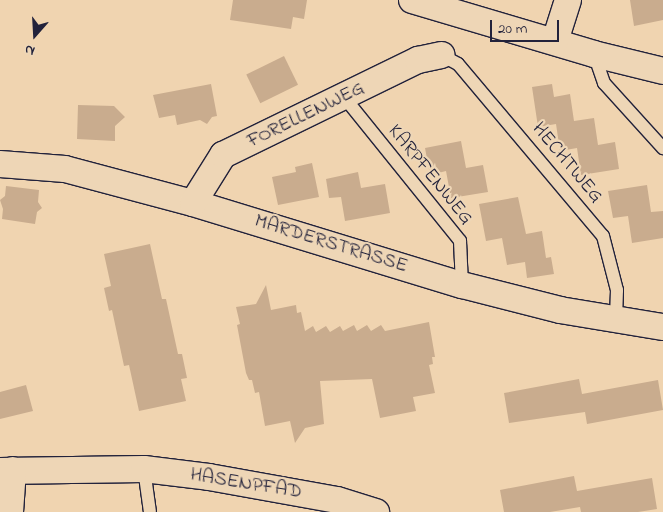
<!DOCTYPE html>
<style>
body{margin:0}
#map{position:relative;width:663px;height:512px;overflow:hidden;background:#f0d4b0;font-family:"Indie Flower",sans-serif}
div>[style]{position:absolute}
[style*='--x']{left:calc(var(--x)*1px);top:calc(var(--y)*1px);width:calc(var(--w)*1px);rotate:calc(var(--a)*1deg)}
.building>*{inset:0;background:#c9ac8e;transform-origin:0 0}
.roads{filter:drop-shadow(1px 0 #22223b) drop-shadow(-1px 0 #22223b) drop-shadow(0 1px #22223b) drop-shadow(0 -1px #22223b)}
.lane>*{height:12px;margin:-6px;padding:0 6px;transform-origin:6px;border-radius:6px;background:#eed6b6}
.street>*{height:26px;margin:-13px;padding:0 13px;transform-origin:13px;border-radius:13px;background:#eed6b6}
span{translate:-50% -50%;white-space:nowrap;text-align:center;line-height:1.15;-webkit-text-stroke:4.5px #eed6b6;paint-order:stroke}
.street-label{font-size:20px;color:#22223b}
.north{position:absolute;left:10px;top:10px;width:50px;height:50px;-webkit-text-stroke:4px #eed6b6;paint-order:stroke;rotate:199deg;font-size:14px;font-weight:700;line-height:20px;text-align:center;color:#22223b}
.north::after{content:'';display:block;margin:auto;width:18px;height:22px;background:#22223b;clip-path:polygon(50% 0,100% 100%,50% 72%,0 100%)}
.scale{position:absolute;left:490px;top:20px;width:69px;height:22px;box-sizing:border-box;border:2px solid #22223b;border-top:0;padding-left:6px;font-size:15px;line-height:18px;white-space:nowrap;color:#22223b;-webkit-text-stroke:4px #eed6b6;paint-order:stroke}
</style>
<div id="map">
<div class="building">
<div style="clip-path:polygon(233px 0,307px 0,304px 19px,293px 17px,291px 29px,230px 20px)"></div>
<div style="clip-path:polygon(630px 0,663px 0,663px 20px,634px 26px)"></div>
<div style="left:284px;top:56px;width:32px;height:42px;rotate:64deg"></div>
<div style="clip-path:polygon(211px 84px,217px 116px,212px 117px,207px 124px,200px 120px,177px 125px,175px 115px,159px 118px,153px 95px)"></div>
<div style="clip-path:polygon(552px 84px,554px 97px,570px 94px,574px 121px,594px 118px,598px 145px,615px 142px,619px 169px,581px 175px,577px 148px,560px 151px,556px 124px,538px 127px,532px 87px)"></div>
<div style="clip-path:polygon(78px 105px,114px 106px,125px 117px,115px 126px,115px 141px,77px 139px)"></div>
<div style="clip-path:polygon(461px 141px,466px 168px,483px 165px,488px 192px,451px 198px,446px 171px,430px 175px,425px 148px)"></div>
<div style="clip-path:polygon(312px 163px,319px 197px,278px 205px,272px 177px,296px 172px,295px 167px)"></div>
<div style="clip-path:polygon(358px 172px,361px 188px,385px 184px,390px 213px,345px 221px,341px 197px,329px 198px,326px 179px)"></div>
<div style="clip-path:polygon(647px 185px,651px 212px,663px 211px,663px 238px,632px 243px,628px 216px,613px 218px,608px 191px)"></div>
<div style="clip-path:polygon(6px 186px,39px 190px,38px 202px,42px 208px,37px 212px,35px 224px,2px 219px,3px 209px,0 200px,5px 196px)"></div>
<div style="clip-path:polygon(518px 197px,526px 234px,542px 231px,546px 258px,551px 257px,554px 274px,527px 278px,525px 262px,507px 265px,502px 238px,486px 241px,479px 204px)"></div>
<div style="clip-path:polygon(150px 244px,162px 299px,166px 299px,178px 354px,182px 354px,187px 378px,181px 379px,186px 401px,139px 411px,129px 365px,124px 366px,112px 310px,109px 311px,104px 288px,111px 286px,104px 254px)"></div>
<div style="clip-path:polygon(266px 285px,271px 310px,296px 305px,297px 313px,301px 312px,305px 331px,313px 326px,316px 332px,326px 326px,330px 332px,340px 326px,343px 331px,354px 325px,357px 331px,367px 325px,371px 331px,381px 325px,385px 331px,429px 322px,435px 357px,432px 357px,433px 364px,429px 365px,435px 393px,413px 397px,416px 411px,380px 418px,372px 379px,320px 381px,324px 424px,305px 428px,295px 443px,290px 421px,265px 426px,259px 392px,255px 393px,252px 380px,249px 380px,246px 373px,237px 325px,240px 324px,236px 307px,256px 304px)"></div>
<div style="clip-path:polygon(579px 379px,582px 394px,658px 380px,663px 410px,587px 424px,585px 412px,509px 423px,504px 393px)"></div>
<div style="clip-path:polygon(26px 385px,33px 411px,0 419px,0 392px)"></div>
<div style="clip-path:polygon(574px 476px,577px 491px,652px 478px,657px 509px,638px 512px,581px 512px,580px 507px,550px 512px,504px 512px,500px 490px)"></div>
</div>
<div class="roads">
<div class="lane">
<div style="--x:594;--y:54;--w:31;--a:71"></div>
<div style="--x:604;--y:83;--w:88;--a:47.8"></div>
<div style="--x:441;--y:55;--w:19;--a:28"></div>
<div style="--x:458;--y:64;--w:225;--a:49.9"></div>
<div style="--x:603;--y:236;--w:56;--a:75.5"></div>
<div style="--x:617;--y:290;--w:31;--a:92"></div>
<div style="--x:344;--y:97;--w:185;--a:51.1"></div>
<div style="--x:460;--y:241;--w:44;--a:87.4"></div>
<div style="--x:144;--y:469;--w:43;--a:82.1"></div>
</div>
<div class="street">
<div style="--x:412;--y:0;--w:190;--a:16.5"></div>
<div style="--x:594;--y:54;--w:71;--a:13.8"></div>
<div style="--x:555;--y:41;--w:43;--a:-72.4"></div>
<div style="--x:0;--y:164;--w:65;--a:4.4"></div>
<div style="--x:65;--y:169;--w:132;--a:14.9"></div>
<div style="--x:193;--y:203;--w:281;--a:17"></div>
<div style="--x:462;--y:285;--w:101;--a:14.3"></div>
<div style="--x:560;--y:310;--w:104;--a:9.4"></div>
<div style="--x:193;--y:203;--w:57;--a:-58"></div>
<div style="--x:223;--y:155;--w:217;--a:-26"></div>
<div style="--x:418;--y:60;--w:24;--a:-12"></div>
<div style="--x:0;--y:471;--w:144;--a:-0.8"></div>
<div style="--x:144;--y:469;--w:65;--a:7"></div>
<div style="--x:209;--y:477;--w:130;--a:10.2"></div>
<div style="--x:337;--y:500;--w:41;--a:17.1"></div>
<div style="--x:10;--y:512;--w:42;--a:-85.9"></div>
</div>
</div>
<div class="street-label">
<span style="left:306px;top:115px;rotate:-26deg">FORELLENWEG</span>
<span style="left:567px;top:163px;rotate:50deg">HECHTWEG</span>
<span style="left:430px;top:175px;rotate:51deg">KARPFENWEG</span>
<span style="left:331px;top:244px;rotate:17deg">MARDERSTRASSE</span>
<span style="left:246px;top:484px;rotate:9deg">HASENPFAD</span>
</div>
<div class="north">N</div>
<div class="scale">20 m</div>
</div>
